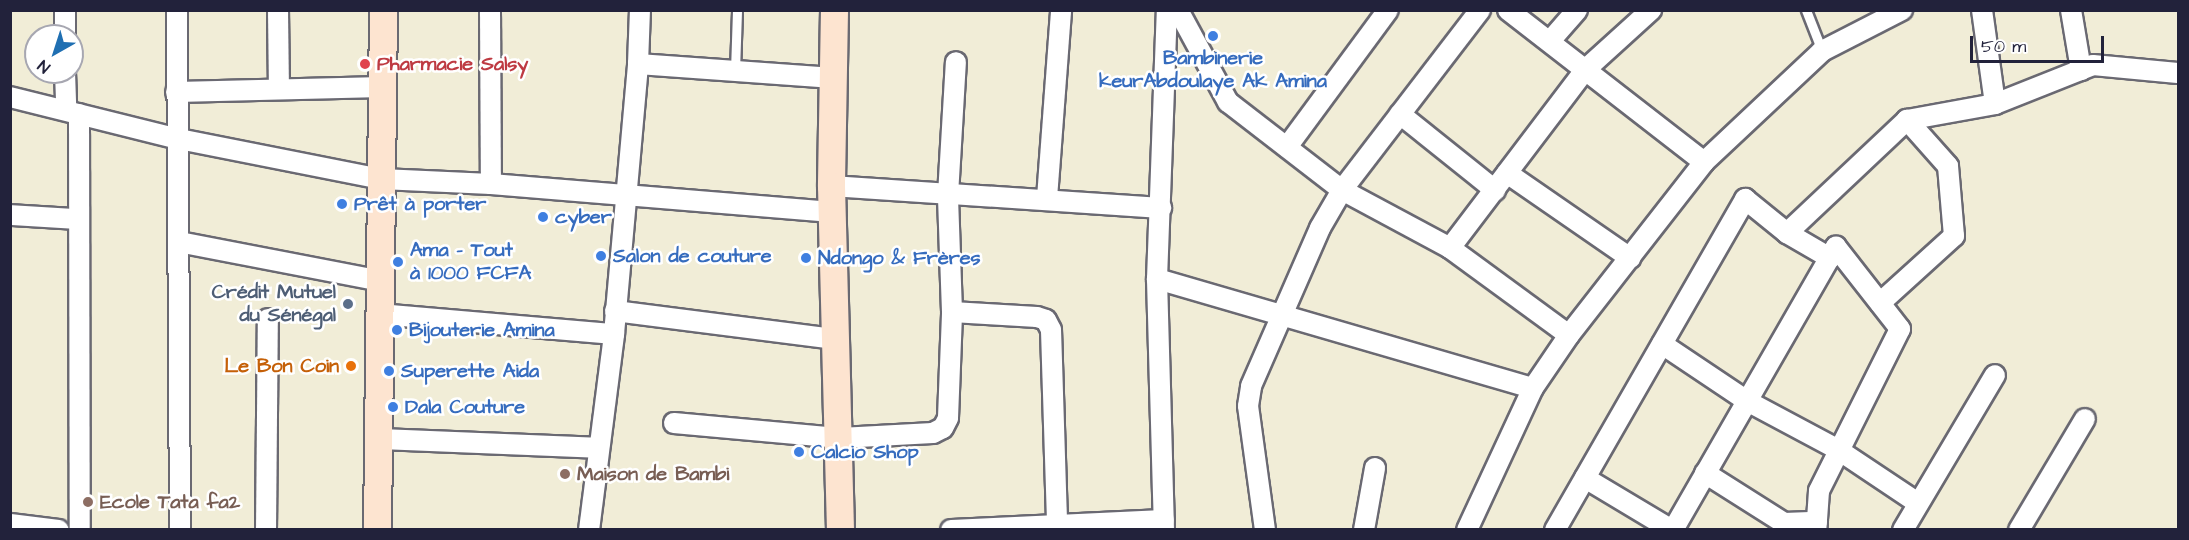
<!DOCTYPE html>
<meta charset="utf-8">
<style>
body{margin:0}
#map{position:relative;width:2189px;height:540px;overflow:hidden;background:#f1edd7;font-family:"Architects Daughter",sans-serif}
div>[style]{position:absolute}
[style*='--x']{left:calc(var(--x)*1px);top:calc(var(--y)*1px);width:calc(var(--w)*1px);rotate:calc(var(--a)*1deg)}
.roads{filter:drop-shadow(2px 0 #6a6972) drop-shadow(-2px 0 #6a6972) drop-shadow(0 2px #6a6972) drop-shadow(0 -2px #6a6972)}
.lane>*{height:9px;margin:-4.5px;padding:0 4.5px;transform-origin:4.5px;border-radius:4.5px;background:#fff}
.street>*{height:20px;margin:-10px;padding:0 10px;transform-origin:10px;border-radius:10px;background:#fff}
.secondary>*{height:27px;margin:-13.5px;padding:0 13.5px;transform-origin:13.5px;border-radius:13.5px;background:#fde4d0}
.dots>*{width:16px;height:16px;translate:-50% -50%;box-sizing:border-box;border:3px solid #fff;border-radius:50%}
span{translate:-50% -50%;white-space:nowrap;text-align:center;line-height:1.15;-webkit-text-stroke:5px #fff;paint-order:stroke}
.shop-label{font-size:20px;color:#366cbe;font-weight:700}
.left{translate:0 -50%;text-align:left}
.health-label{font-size:20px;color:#be3a42;font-weight:700}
.service-label{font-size:20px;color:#4e5e75;font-weight:700}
.right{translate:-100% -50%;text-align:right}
.food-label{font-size:20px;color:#c56008;font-weight:700}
.education-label{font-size:20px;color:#785e54;font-weight:700}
.frame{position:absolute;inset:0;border:12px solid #22223b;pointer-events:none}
.north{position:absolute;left:24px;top:24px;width:60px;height:60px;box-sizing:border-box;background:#fff;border:2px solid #a7a7b1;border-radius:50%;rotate:219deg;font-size:16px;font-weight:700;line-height:24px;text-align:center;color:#22223b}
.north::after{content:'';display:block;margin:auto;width:21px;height:27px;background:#1f6fb2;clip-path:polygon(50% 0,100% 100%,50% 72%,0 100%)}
.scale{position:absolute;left:1970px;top:36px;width:134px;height:27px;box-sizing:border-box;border:3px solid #22223b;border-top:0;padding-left:8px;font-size:18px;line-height:21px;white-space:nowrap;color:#22223b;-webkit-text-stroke:4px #fff;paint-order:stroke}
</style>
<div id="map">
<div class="roads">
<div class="lane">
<div style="--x:1806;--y:10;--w:44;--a:68.7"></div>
<div style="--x:735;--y:71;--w:61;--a:-88.1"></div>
</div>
<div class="street">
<div style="--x:65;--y:10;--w:26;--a:90"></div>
<div style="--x:177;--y:10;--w:520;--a:89.67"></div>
<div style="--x:278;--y:10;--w:78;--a:89.3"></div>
<div style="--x:490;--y:10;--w:174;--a:89.7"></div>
<div style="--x:1178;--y:10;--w:105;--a:61.5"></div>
<div style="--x:1228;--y:102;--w:144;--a:37.7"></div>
<div style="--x:1342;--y:190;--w:123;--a:28.2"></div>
<div style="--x:1450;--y:248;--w:147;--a:36.2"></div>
<div style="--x:1508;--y:10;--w:248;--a:37.8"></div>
<div style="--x:1982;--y:10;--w:95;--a:82.1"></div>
<div style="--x:2071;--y:10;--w:61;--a:80.5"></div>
<div style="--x:1550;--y:41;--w:41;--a:-48.9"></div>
<div style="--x:638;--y:64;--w:196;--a:4.1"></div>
<div style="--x:65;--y:72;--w:38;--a:88"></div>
<div style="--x:176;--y:92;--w:207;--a:-1.4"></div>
<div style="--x:10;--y:97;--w:174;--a:14"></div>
<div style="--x:179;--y:139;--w:206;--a:11.2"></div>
<div style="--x:381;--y:179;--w:110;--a:2.6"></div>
<div style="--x:491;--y:184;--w:342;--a:4.7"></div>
<div style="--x:79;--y:114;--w:416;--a:89.9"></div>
<div style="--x:1400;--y:114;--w:122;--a:38.7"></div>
<div style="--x:1287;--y:147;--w:170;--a:-53.6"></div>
<div style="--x:1507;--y:173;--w:150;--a:34.6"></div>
<div style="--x:831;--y:186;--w:331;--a:3.8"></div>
<div style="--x:1047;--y:198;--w:189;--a:-85.7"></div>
<div style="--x:10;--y:215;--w:66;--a:3.5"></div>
<div style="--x:1787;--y:233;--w:165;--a:-43.3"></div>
<div style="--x:1907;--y:120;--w:89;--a:-10.3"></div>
<div style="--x:1995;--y:104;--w:105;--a:-21.7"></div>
<div style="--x:2093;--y:65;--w:85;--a:5.4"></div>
<div style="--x:179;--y:242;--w:206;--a:10.9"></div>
<div style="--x:1450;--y:248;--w:225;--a:-52.8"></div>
<div style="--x:1586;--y:69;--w:88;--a:-42.2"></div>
<div style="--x:1157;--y:279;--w:391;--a:16.2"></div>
<div style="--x:1880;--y:303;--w:100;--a:-42.2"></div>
<div style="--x:1954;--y:236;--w:70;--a:-94.9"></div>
<div style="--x:1948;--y:166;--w:62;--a:-131.7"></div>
<div style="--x:615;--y:311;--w:220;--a:7.3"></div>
<div style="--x:952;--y:312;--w:85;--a:3.4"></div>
<div style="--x:1037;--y:317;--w:9;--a:18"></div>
<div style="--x:1046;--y:320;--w:11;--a:63"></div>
<div style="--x:1051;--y:330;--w:194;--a:88.2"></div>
<div style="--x:379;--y:314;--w:236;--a:4.9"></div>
<div style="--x:1662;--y:344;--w:102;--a:33.8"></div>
<div style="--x:1747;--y:401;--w:102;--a:28.1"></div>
<div style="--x:1837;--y:449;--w:97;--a:33.7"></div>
<div style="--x:674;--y:423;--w:167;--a:5.2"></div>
<div style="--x:840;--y:438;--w:93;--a:-3.1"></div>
<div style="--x:933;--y:433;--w:11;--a:-27"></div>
<div style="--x:943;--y:428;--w:11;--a:-63"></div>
<div style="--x:948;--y:418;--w:106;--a:-87.8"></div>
<div style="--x:952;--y:312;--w:117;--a:-92"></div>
<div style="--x:948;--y:195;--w:133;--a:-86.6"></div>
<div style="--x:378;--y:439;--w:221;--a:2.3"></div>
<div style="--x:1705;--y:473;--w:93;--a:32.3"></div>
<div style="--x:1784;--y:523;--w:33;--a:-2"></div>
<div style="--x:1585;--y:478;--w:101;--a:30.9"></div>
<div style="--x:10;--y:524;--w:49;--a:7"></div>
<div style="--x:266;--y:530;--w:211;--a:-89.5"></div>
<div style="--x:589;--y:530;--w:198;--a:-82.7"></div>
<div style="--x:614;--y:334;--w:271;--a:-84.9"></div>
<div style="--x:638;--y:64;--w:54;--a:-87.9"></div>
<div style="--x:951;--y:530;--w:213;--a:-2.7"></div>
<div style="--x:1164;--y:530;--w:251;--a:-91.6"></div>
<div style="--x:1157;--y:279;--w:269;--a:-87.9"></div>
<div style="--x:1265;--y:530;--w:125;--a:-97.8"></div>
<div style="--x:1248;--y:406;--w:20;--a:-81"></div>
<div style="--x:1251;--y:386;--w:172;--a:-66.4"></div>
<div style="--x:1320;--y:228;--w:44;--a:-59.9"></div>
<div style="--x:1342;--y:190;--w:227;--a:-52.5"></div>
<div style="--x:1364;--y:530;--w:63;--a:-79.9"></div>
<div style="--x:1467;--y:530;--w:157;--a:-65.1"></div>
<div style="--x:1533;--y:388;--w:64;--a:-55.8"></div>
<div style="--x:1569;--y:335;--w:219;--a:-52"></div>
<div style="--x:1704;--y:162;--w:162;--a:-43.2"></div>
<div style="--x:1822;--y:51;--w:90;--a:-27.1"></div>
<div style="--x:1555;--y:530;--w:382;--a:-60.1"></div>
<div style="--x:1745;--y:199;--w:54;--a:39"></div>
<div style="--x:1787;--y:233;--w:50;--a:30.2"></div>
<div style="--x:1673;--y:530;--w:327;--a:-60.1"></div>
<div style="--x:1836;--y:247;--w:104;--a:52"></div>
<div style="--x:1900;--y:329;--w:181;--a:116.6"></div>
<div style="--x:1819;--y:491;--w:39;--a:94"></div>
<div style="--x:1903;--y:530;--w:180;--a:-59.3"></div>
<div style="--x:2019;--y:530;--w:129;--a:-59.3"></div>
</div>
<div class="secondary">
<div style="--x:834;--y:10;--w:176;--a:91"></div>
<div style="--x:831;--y:186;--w:344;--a:88.5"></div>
<div style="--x:377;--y:530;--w:520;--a:-89.34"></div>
</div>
</div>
<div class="dots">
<div style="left:1213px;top:36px;background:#3f7fe0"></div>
<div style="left:365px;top:64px;background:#e0444e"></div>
<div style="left:342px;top:204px;background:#3f7fe0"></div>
<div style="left:543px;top:217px;background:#3f7fe0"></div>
<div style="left:601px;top:256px;background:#3f7fe0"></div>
<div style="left:806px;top:258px;background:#3f7fe0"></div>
<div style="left:398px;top:262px;background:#3f7fe0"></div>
<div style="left:348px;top:304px;background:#5c6f8a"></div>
<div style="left:397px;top:330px;background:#3f7fe0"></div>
<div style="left:351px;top:366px;background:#e8710a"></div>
<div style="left:389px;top:371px;background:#3f7fe0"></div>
<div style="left:393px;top:407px;background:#3f7fe0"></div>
<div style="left:799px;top:452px;background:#3f7fe0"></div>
<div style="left:565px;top:474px;background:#8d6e63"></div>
<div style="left:88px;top:502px;background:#8d6e63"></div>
</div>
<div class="shop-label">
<span style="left:1213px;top:70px">Bambinerie<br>keurAbdoulaye Ak Amina</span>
<span class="left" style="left:354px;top:204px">Prêt à porter</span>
<span class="left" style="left:555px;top:217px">cyber</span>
<span class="left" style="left:410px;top:262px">Ama - Tout<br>à 1000 FCFA</span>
<span class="left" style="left:613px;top:256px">Salon de couture</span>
<span class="left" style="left:818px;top:258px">Ndongo &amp; Frères</span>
<span class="left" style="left:409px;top:330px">Bijouterie Amina</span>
<span class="left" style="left:401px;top:371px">Superette Aida</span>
<span class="left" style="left:405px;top:407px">Dala Couture</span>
<span class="left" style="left:811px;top:452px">Calcio Shop</span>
</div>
<div class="health-label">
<span class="left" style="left:377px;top:64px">Pharmacie Salsy</span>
</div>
<div class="service-label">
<span class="right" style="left:336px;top:304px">Crédit Mutuel<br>du Sénégal</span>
</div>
<div class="food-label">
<span class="right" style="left:339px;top:366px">Le Bon Coin</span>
</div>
<div class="education-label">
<span class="left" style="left:577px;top:474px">Maison de Bambi</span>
<span class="left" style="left:100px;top:502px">Ecole Tata fa2</span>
</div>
<div class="frame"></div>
<div class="north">N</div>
<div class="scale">50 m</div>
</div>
